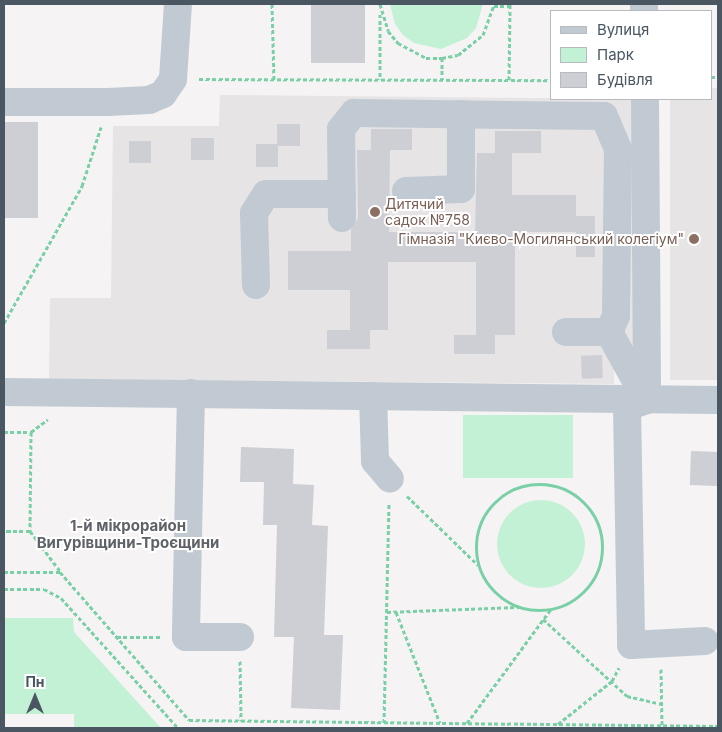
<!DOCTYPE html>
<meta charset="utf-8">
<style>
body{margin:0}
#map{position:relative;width:722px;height:732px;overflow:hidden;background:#f5f3f3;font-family:Inter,sans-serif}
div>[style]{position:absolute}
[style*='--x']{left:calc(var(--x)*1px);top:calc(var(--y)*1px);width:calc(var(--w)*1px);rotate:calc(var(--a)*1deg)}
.education>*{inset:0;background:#e6e4e5}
.green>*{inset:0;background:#c3f1d5;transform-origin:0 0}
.round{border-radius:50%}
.building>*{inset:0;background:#cdcfd5;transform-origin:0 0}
.path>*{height:3px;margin-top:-1.5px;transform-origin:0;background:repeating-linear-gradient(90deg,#7ad0a6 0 4px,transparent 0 6.5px)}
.path>.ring{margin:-1.5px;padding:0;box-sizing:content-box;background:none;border:3px solid #7ad0a6;border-radius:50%}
.minor>*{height:28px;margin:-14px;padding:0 14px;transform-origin:14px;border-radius:14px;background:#c1cad2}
.dots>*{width:14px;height:14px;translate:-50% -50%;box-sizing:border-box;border:2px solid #fff;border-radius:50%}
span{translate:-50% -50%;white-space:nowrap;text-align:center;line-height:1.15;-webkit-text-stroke:4px #fff;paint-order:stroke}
.education-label{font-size:14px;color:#785e54}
.left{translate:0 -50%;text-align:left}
.right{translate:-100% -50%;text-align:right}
.neighbourhood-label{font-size:15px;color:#5f6368;font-weight:700}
.frame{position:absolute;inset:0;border:5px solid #4a5661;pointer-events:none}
.legend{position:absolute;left:550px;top:10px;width:162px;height:90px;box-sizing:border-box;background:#fff;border:1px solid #b7bbc0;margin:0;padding:6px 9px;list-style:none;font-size:15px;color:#4a5661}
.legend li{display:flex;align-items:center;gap:10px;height:25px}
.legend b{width:25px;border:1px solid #b7bbc0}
.north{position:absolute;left:10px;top:672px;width:50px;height:50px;-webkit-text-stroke:4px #fff;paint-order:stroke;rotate:0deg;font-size:14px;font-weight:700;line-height:20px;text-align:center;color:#4a5661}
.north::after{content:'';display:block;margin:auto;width:18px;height:22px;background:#4a5661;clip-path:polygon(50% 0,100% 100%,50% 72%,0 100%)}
</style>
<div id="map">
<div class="education">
<div style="clip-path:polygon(711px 88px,718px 88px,718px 380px,670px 380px,670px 99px,711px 99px)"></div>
<div style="clip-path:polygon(220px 95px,639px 99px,636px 345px,614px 344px,614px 384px,49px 379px,50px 298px,111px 298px,113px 126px,219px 126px)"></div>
</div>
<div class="green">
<div style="clip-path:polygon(390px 4px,483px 4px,476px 28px,467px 38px,441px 49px,414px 43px,403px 35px,395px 24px)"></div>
<div style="left:463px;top:415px;width:110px;height:63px"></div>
<div class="round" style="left:497px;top:500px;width:88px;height:88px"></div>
<div style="clip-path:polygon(4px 618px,73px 618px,74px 632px,161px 728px,74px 728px,74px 714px,4px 714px)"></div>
</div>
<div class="building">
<div style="left:311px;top:4px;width:54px;height:59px"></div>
<div style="left:4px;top:122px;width:34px;height:96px"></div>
<div style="clip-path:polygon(277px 124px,300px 124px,300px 146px,278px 146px,278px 167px,256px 167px,256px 144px,277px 144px)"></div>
<div style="clip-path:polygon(371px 129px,412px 129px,412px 150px,390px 150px,389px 232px,475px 232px,477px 153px,512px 153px,512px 195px,576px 195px,576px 216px,595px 216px,595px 257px,576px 257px,576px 232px,515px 232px,515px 335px,495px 335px,495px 354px,454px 354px,454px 335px,476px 335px,476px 262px,388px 262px,388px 330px,370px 330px,370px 349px,327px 349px,327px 330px,350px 330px,350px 290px,288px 290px,288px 251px,351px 251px,351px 230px,358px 218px,357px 150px,371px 150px)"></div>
<div style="left:495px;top:131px;width:46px;height:22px"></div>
<div style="left:191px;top:138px;width:23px;height:22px"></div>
<div style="left:129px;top:141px;width:22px;height:22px"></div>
<div style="left:602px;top:355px;width:23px;height:21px;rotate:88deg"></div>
<div style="clip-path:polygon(241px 447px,294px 449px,293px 484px,314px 485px,312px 525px,328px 526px,324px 635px,343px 635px,340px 710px,291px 708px,294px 637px,274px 637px,277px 525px,263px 525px,264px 482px,240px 482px)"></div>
<div style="left:691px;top:451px;width:27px;height:34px;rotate:2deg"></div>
</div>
<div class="path">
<div style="--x:272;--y:4;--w:75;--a:88.5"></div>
<div style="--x:380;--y:4;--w:28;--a:73"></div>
<div style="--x:388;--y:31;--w:16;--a:50"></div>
<div style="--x:398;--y:43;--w:32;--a:28"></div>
<div style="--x:426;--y:58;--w:16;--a:0"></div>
<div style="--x:442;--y:58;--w:16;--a:-11"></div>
<div style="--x:458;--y:55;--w:32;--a:-39"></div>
<div style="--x:483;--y:35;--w:33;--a:-70"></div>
<div style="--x:494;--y:6;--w:16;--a:0"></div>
<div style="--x:380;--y:14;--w:65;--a:90"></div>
<div style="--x:442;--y:58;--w:21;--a:90"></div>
<div style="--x:711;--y:77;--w:7;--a:0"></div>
<div style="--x:199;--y:79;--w:352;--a:0.2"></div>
<div style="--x:509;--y:80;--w:76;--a:-89.2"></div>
<div style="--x:4;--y:323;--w:158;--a:-60.3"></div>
<div style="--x:82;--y:186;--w:62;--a:-72.1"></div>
<div style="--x:4;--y:432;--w:27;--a:0"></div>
<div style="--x:31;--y:432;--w:99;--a:90.6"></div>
<div style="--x:30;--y:531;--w:26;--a:180"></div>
<div style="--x:31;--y:432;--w:21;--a:-37"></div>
<div class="ring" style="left:476px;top:484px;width:123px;height:123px"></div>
<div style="--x:407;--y:496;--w:99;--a:44.2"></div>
<div style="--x:30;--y:531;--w:50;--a:53.1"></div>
<div style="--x:4;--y:572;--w:56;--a:0"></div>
<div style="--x:60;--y:572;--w:196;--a:48.9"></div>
<div style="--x:189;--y:720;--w:529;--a:0.65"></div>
<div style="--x:4;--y:589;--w:40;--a:0"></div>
<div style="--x:44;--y:589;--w:19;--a:28"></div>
<div style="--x:61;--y:598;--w:175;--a:48"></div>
<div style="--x:387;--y:612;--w:132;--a:-2.2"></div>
<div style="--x:396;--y:612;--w:119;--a:68.4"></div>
<div style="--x:543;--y:619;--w:114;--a:42.5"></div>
<div style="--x:627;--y:696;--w:35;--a:13"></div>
<div style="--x:117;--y:637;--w:44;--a:0"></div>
<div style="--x:240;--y:661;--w:60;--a:89"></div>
<div style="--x:661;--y:669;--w:57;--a:89"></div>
<div style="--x:384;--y:723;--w:219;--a:-88.7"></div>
<div style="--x:467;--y:723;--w:142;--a:-53.6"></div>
<div style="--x:558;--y:724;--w:69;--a:-38.5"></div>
<div style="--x:612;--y:681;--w:15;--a:-62"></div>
</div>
<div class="minor">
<div style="--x:644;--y:4;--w:7;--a:90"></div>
<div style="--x:645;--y:99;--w:301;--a:89.6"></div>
<div style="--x:647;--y:400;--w:21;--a:161"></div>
<div style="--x:627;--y:407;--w:238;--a:89"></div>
<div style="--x:631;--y:645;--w:74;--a:-3.1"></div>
<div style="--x:4;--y:102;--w:104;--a:0"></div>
<div style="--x:108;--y:102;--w:41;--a:-2.8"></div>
<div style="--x:149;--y:100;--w:15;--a:-23"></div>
<div style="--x:163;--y:94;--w:18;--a:-56"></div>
<div style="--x:173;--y:79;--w:75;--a:-86.2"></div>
<div style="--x:406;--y:191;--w:55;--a:-2.1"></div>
<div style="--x:461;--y:189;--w:75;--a:-90"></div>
<div style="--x:342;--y:218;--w:89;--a:-90.6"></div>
<div style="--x:341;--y:129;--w:21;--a:-51"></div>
<div style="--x:354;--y:113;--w:250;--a:0.7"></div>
<div style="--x:604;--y:116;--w:36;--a:67"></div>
<div style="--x:618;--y:149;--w:167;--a:90.7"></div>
<div style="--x:616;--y:316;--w:17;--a:114"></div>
<div style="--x:609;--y:332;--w:43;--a:180"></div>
<div style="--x:256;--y:285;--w:72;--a:-91.6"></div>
<div style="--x:254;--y:213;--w:22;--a:-58"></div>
<div style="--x:266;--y:194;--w:76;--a:0"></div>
<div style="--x:609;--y:332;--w:77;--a:61.1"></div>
<div style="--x:4;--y:392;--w:714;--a:0.64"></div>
<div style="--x:191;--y:393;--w:244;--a:91.2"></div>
<div style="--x:186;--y:637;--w:54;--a:0"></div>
<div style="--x:373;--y:396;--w:65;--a:88.2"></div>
<div style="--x:375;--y:461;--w:23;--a:50"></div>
</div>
<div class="dots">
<div style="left:375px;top:212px;background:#8d6e63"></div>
<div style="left:694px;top:239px;background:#8d6e63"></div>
</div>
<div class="education-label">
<span class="left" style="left:385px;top:212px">Дитячий<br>садок №758</span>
<span class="right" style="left:684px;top:239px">Гімназія "Києво-Могилянський колегіум"</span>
</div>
<div class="neighbourhood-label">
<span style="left:128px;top:534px">1-й мікрорайон<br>Вигурівщини-Троєщини</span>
</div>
<div class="frame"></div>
<ul class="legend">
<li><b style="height:6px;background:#c1cad2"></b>Вулиця</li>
<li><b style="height:14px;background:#c3f1d5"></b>Парк</li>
<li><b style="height:14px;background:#cdcfd5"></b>Будівля</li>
</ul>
<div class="north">Пн</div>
</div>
